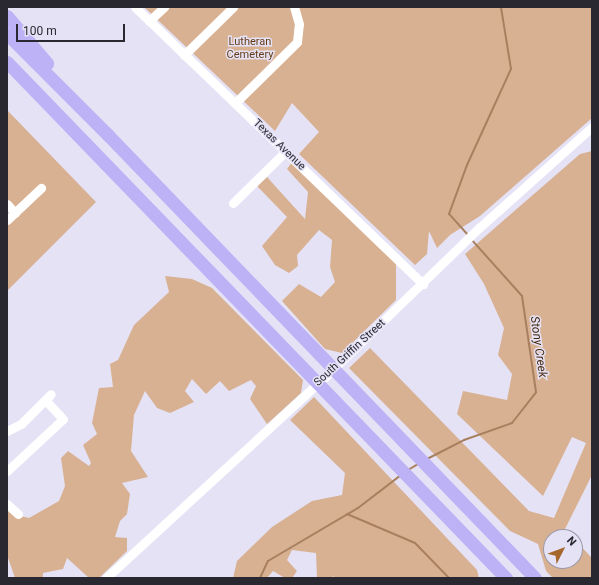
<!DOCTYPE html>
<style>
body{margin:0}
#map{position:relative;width:599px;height:585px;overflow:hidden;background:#e5e2f6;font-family:Roboto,sans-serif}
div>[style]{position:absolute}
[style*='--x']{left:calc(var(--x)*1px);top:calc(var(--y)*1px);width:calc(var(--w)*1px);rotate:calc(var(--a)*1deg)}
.green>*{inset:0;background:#d8b192}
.stream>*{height:2px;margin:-1px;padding:0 1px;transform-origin:1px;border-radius:1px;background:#a8805f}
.minor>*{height:9px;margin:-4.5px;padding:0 4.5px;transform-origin:4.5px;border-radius:4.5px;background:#fff}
.highway>*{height:13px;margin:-6.5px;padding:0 6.5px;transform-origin:6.5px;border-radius:6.5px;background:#bdb2f6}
span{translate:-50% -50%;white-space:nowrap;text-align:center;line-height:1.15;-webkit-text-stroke:3px #e5e2f6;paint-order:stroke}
.park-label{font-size:11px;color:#663c15}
.street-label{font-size:11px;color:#292830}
.water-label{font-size:12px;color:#46280d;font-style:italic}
.frame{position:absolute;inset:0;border:8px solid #292830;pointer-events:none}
.north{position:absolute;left:543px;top:529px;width:40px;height:40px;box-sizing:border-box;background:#e5e2f6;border:1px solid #9a98a7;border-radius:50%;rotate:48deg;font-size:11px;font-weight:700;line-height:16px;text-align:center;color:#292830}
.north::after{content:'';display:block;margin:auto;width:14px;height:18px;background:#a6672d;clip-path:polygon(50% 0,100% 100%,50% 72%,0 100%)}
.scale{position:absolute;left:16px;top:24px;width:109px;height:18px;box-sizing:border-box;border:2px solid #292830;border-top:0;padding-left:5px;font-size:12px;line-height:14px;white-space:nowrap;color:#292830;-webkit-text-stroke:3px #e5e2f6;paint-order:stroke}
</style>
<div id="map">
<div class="green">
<div style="clip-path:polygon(144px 7px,592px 7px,592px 118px,480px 216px,450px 235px,437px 248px,429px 231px,427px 254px,415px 265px,299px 154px,319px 132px,292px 103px,275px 131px)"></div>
<div style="clip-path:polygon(7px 110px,96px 202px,7px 291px)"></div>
<div style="clip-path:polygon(592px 151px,592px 475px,565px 529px,572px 537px,551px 537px,551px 561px,575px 561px,575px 540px,592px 558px,592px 578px,553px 578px,546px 571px,538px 544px,510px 531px,349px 368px,370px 348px,529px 511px,554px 518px,586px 443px,572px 437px,543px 496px,457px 414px,463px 391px,507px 400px,512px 374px,498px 355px,504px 328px,484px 284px,465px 254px,580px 154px)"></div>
<div style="clip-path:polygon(292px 162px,396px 263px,396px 300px,342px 353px,325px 349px,282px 301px,299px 284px,321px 297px,335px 282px,330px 267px,332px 240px,319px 230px,297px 255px,298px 266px,289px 273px,275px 265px,262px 246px,287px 217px,257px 186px,267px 177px,305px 219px,308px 192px,287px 169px)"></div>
<div style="clip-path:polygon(165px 276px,192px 279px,212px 288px,303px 380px,301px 393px,267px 424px,250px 399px,256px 386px,251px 380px,229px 391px,220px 381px,206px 394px,192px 379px,185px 391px,194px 402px,170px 413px,157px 408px,145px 391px,134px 415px,131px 451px,148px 477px,122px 483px,130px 494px,127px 514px,120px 521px,115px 537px,127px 538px,127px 551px,99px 578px,89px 578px,67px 558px,63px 569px,43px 573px,43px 578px,15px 578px,7px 555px,7px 509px,12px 514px,29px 518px,59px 501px,65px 486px,61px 458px,68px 451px,89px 466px,91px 463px,83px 445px,97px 434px,92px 423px,99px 388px,113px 387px,110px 364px,118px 360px,134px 325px,169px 292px)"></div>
<div style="clip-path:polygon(314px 397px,477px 570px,479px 578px,334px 578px,334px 576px,331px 578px,317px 578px,316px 553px,292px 550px,287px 560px,297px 571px,292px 578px,285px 578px,273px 571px,267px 578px,233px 578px,237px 561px,272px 527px,312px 501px,342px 495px,345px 473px,290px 420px)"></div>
</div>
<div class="stream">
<div style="--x:468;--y:235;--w:28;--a:-132"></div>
<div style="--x:449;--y:214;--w:52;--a:-69.8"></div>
<div style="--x:467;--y:165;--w:106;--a:-65.4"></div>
<div style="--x:511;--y:69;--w:63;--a:-99.2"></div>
<div style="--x:427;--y:459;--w:42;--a:-27.2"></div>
<div style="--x:464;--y:440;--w:51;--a:-19.5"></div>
<div style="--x:512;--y:423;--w:39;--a:-52"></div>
<div style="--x:536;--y:392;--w:97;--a:-98.3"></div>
<div style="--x:522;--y:296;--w:75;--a:-131.8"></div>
<div style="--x:408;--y:470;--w:12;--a:-31"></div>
<div style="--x:347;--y:514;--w:74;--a:23.1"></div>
<div style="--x:415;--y:543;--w:49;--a:45.8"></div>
<div style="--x:260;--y:578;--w:19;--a:-65"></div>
<div style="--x:268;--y:561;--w:104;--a:-30.5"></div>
<div style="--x:358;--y:508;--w:54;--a:-37.5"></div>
</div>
<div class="minor">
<div style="--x:135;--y:7;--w:400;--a:43.9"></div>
<div style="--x:149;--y:21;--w:21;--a:-43"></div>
<div style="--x:184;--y:55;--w:69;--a:-44.4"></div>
<div style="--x:235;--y:103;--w:87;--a:-44.5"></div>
<div style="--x:297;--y:42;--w:18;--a:-84"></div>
<div style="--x:299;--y:24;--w:18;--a:-106"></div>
<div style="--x:233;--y:203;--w:74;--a:-44.5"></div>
<div style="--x:7;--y:204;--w:12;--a:48"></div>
<div style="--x:7;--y:220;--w:47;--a:-43.3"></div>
<div style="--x:7;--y:431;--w:16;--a:-27"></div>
<div style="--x:21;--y:424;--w:42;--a:-45"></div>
<div style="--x:7;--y:471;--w:76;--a:-42.9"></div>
<div style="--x:63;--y:419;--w:26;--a:-133"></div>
<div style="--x:7;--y:504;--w:15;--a:42"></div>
<div style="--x:106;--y:578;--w:299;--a:-42.6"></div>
<div style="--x:326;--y:376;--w:214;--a:-44.1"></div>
<div style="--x:480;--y:227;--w:150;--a:-41.8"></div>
</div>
<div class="highway">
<div style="--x:7;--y:16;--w:62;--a:49.6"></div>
<div style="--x:7;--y:34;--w:143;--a:45"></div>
<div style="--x:108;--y:135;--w:615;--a:46.05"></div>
<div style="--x:7;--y:62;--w:718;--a:45.96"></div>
</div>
<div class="park-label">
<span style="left:250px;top:49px">Lutheran<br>Cemetery</span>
</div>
<div class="street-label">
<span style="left:279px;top:145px;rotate:44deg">Texas Avenue</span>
<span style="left:350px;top:353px;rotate:-43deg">South Griffin Street</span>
</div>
<div class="water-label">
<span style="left:538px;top:347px;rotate:82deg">Stony Creek</span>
</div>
<div class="frame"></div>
<div class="north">N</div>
<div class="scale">100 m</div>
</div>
